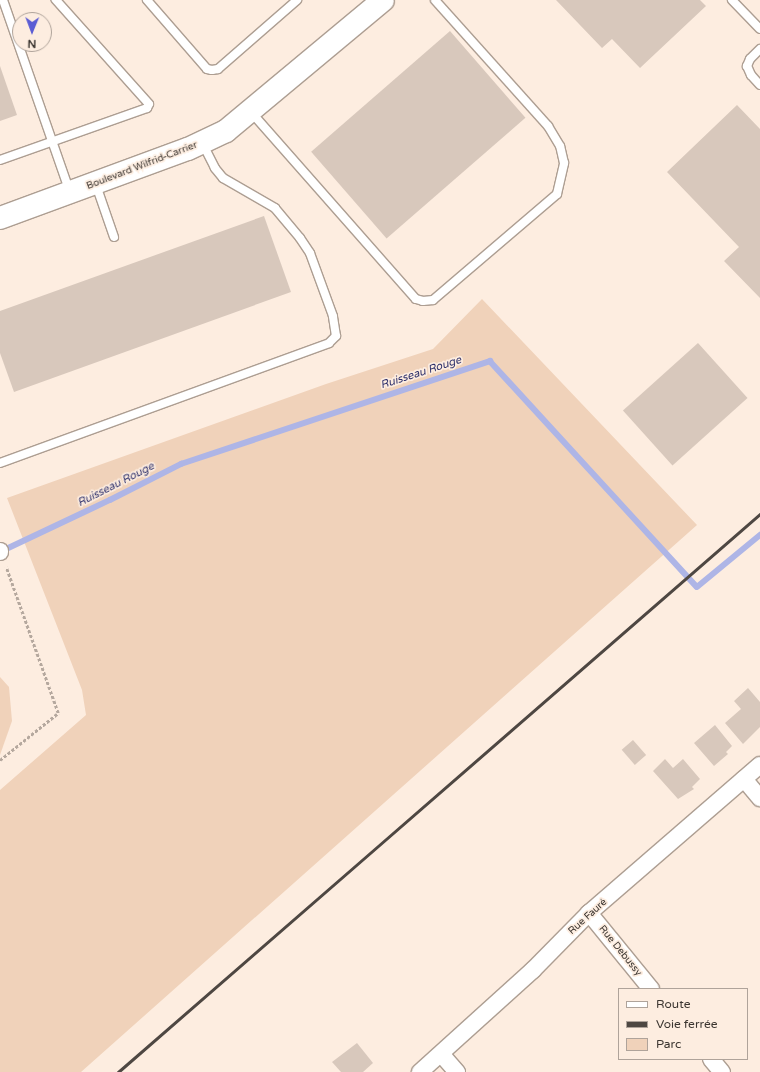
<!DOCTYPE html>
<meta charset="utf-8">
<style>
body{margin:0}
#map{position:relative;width:760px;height:1072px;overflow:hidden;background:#fdede0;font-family:"Varela Round",sans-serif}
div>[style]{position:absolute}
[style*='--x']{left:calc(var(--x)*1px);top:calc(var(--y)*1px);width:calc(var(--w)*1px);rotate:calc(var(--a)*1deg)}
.green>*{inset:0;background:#f0d2ba}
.stream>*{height:5.5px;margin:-2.75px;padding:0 2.75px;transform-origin:2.75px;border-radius:2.75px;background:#aeb5e6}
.building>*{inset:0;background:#d8c8bc;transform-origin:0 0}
.path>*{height:2.5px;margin-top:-1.25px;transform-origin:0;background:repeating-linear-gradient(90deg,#b5a89e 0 3px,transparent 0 5px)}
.roads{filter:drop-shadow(1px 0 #ad9e92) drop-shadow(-1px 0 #ad9e92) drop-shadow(0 1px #ad9e92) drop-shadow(0 -1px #ad9e92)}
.lane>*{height:8px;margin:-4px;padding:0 4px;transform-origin:4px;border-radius:4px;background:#fff}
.street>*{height:16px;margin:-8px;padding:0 8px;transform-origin:8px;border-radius:8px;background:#fff}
.secondary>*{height:22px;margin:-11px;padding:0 11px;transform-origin:11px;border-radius:11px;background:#fff}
.rail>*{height:3px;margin:-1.5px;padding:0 1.5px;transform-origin:1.5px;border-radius:1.5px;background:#4e4742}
span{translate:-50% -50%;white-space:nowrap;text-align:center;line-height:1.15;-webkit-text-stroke:3.5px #fdede0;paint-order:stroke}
.street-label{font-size:10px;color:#3b3530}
.water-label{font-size:11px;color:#2e306b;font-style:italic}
.legend{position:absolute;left:618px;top:988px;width:130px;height:72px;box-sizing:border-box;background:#fdede0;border:1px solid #afa39a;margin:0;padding:5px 7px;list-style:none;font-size:12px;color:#3b3530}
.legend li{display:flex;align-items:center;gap:8px;height:20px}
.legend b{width:20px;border:1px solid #afa39a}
.north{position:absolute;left:12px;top:12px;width:40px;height:40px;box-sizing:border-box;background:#fdede0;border:1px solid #afa39a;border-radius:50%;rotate:181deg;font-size:11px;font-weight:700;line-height:16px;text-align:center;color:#3b3530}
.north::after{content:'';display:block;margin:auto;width:14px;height:18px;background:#5b5cd4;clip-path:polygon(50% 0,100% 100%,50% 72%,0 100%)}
</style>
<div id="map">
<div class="green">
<div style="clip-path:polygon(482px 299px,697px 525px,81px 1072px,0 1072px,0 790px,86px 715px,82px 690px,7px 498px,326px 384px,433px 349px)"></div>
<div style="clip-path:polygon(0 677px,9px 687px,12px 721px,0 755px)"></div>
</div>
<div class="stream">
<div style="--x:2;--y:551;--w:119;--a:-25.3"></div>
<div style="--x:110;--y:500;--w:80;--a:-26.9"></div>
<div style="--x:181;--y:464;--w:326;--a:-18.4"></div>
<div style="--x:490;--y:361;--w:306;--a:47.5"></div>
<div style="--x:697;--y:587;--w:82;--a:-39.5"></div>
</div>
<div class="building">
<div style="clip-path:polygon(556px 0,700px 0,706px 6px,640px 68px,612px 39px,602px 48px)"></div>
<div style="left:450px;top:31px;width:115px;height:184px;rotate:49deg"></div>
<div style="clip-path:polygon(0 66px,17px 115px,0 121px)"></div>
<div style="clip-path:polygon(737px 105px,760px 129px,760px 298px,724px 261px,739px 247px,667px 172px)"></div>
<div style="clip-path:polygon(264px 216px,291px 292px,14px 392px,0 353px,0 311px)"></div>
<div style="left:698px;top:343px;width:74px;height:101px;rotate:48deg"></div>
<div style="clip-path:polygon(748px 688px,760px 702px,760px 727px,743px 744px,725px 723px,741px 709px,734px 701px)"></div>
<div style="clip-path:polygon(715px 725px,732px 746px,726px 752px,728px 754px,714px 766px,694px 743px)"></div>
<div style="left:633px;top:740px;width:20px;height:15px;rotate:49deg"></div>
<div style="clip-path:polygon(665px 759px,673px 768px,683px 759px,700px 779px,692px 787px,694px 789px,678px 799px,653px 771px)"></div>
<div style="clip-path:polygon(357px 1043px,373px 1063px,363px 1072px,341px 1072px,332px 1062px)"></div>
</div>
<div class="path">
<div style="--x:0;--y:760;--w:75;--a:-39"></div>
<div style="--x:58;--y:713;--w:155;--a:-109.6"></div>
</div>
<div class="roads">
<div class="lane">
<div style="--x:3;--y:0;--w:203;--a:70.8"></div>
<div style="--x:147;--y:0;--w:91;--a:49"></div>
<div style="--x:207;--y:69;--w:5;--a:11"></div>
<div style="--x:212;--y:70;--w:6;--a:-9"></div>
<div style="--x:218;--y:69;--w:105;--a:-41.1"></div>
<div style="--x:732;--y:0;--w:40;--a:46"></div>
<div style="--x:760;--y:49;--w:14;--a:135"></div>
<div style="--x:750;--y:59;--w:8;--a:113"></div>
<div style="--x:747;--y:66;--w:10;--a:66"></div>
<div style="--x:751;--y:75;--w:13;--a:48"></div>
<div style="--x:251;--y:112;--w:249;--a:48.6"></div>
<div style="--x:416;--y:299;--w:7;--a:16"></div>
<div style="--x:423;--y:301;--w:10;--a:-6"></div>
<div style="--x:433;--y:300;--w:163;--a:-40.5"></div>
<div style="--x:557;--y:194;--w:32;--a:-77"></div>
<div style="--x:564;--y:163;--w:17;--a:-103"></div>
<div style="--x:560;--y:146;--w:23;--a:-121"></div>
<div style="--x:548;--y:126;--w:169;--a:-131.9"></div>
<div style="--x:0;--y:160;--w:156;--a:-19.5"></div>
<div style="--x:147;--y:108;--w:4;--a:-63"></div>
<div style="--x:149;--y:104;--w:140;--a:-131.8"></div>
<div style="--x:96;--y:185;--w:55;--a:70.9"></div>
<div style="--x:0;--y:463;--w:350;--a:-20"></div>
<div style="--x:329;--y:343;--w:10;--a:-45"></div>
<div style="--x:336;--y:336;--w:20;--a:-99"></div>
<div style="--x:333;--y:316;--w:67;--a:-110.1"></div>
<div style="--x:310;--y:253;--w:18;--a:-124"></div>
<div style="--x:300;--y:238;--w:39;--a:-130"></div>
<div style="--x:275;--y:208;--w:60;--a:-150"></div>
<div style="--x:223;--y:178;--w:13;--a:-129"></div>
<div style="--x:215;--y:168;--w:28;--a:-117"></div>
</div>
<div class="street">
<div style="--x:0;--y:551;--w:1;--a:90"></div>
<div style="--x:744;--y:779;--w:25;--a:50"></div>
<div style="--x:589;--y:913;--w:98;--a:50.8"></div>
<div style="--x:442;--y:1055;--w:23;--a:49"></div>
<div style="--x:711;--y:1059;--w:17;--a:50"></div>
<div style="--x:420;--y:1072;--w:152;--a:-42.1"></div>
<div style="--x:533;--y:970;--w:80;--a:-45.5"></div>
<div style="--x:589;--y:913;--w:226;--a:-40.9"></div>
</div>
<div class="secondary">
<div style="--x:0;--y:218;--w:200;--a:-20.2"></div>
<div style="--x:188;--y:149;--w:42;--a:-25.3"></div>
<div style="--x:226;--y:131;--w:204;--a:-39.8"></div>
</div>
</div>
<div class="rail">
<div style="--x:118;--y:1072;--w:851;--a:-41"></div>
</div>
<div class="street-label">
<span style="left:142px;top:166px;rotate:-21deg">Boulevard Wilfrid-Carrier</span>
<span style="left:588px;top:917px;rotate:-42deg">Rue Fauré</span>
<span style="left:620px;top:951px;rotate:51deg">Rue Debussy</span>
</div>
<div class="water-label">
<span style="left:421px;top:373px;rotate:-18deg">Ruisseau Rouge</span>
<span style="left:116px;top:485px;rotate:-27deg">Ruisseau Rouge</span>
</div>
<ul class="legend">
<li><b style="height:5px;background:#fff"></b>Route</li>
<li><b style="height:5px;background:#4e4742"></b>Voie ferrée</li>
<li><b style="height:11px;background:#f0d2ba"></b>Parc</li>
</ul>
<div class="north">N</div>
</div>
